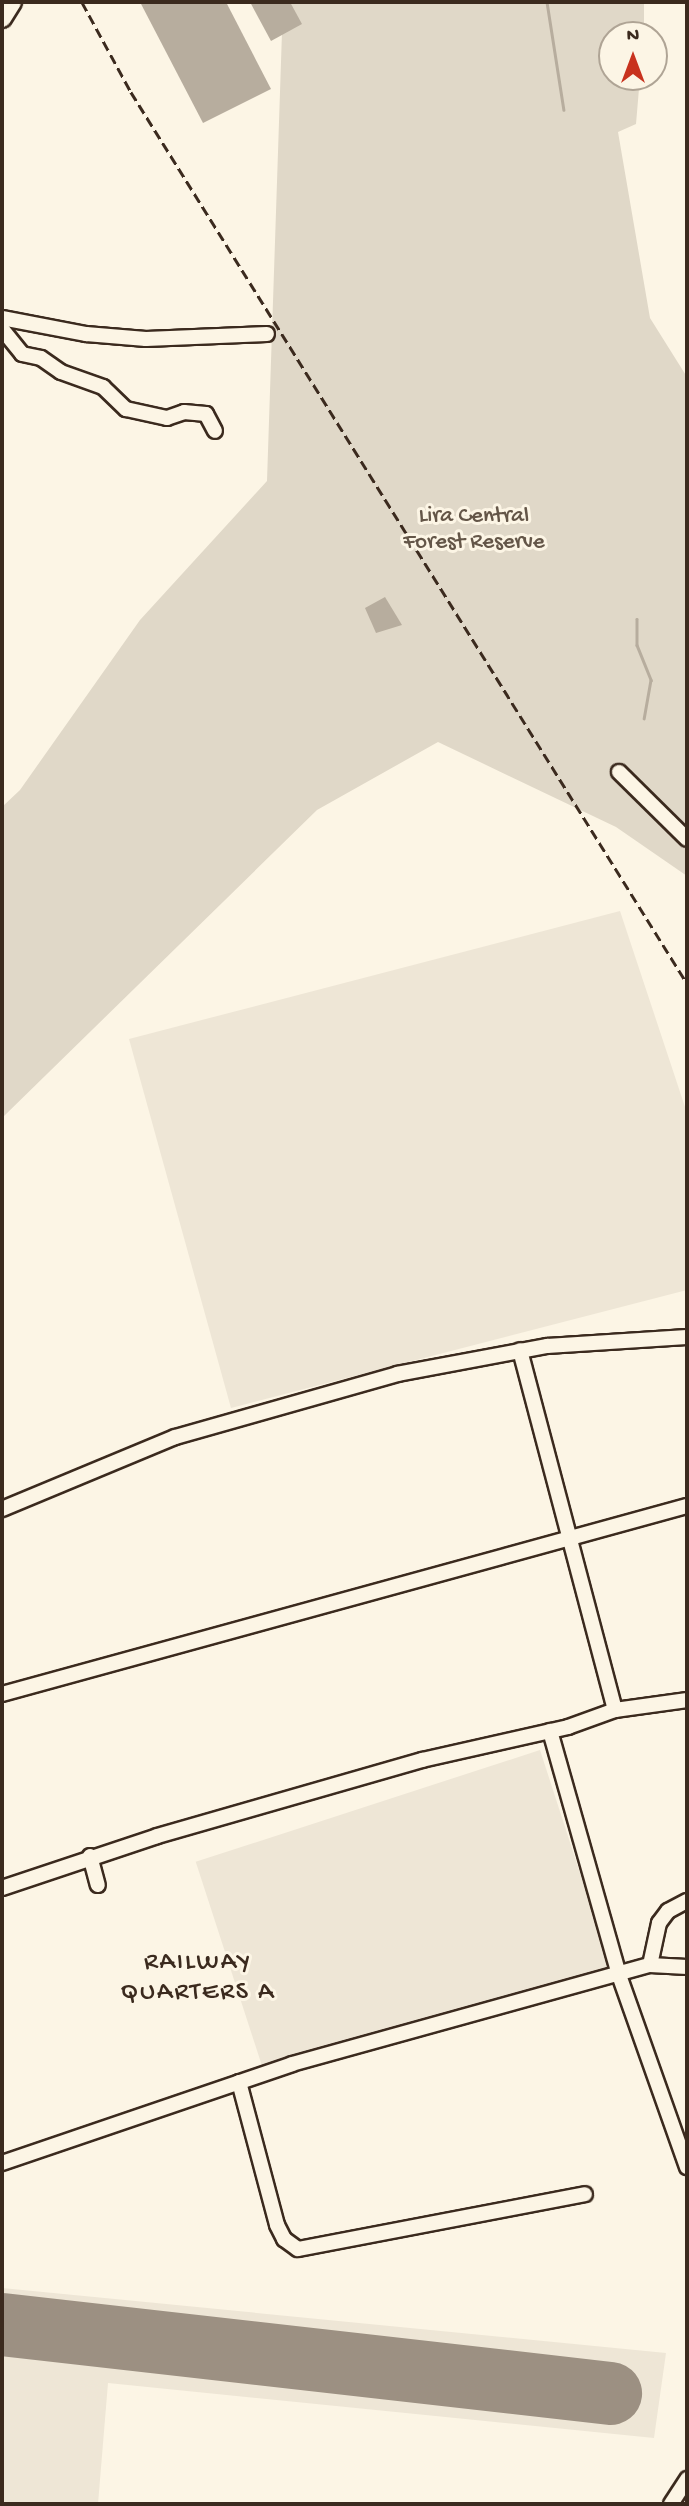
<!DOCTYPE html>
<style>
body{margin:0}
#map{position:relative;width:689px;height:2506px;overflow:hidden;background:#fcf5e5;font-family:"Gochi Hand",sans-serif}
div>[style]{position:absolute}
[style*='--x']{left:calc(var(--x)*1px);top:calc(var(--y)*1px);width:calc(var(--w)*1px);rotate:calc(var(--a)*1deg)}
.built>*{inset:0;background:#eee6d6;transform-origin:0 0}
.green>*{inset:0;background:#e0d8c8}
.water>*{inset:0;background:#b7ad9e}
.stream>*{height:2.5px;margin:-1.25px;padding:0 1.25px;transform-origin:1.25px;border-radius:1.25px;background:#b7ad9e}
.runway>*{height:63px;margin:-31.5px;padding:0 31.5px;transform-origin:31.5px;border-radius:31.5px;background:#9c9082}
.roads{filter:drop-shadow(2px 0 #3b2a1e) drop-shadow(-2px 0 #3b2a1e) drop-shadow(0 2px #3b2a1e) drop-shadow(0 -2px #3b2a1e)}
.minor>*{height:14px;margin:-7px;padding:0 7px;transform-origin:7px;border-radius:7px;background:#fcf5e5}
.major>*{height:18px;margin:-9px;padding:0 9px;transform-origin:9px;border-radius:9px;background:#fcf5e5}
.rail>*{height:2.5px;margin-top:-1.25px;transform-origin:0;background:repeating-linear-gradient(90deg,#3b2a1e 0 10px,transparent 0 15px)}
span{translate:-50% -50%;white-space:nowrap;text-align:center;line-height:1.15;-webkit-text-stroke:6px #fcf5e5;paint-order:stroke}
.park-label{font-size:23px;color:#645648}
.quarter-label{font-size:26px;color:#3b2a1e;letter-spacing:2px}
.frame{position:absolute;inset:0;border:4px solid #3b2a1e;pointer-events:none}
.north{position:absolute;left:598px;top:21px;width:70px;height:70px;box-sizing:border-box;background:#fcf5e5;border:2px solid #afa495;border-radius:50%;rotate:0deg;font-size:19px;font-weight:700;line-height:28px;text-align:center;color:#3b2a1e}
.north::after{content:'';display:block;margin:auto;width:24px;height:32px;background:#c8321e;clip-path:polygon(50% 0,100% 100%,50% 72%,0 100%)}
</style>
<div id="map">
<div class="built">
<div style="clip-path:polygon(620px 911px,687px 1113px,687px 1290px,231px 1408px,129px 1039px)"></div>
<div style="left:540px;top:1750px;width:231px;height:362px;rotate:72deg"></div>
<div style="clip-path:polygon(2px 2288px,666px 2353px,654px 2438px,108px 2383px,98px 2504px,2px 2504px)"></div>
</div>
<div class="green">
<div style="clip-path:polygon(283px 2px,644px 2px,644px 35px,612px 35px,612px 77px,640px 77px,636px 124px,618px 132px,650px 318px,687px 377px,687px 876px,616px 827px,438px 742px,317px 810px,2px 1118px,2px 807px,20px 790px,140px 620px,267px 481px)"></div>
</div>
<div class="water">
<div style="clip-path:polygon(140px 2px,226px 2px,271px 89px,203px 123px)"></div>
<div style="clip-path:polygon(250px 2px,290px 2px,302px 24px,271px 41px)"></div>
<div style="clip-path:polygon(385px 597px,402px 625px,376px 633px,365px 608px)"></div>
</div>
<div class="stream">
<div style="--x:547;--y:2;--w:109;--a:81.1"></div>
<div style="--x:637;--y:619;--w:26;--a:90"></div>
<div style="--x:637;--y:645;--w:38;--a:68"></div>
<div style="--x:651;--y:680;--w:39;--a:100"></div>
</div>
<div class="runway">
<div style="--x:2;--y:2324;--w:612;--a:6.47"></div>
</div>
<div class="roads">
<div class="minor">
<div style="--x:2;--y:318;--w:86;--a:10.8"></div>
<div style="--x:86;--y:334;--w:60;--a:4.8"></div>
<div style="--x:146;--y:339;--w:121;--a:-2.4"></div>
<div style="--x:2;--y:329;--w:32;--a:51"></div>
<div style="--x:22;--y:354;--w:19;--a:12"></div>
<div style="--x:41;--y:358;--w:24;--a:35"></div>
<div style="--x:61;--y:372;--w:45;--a:19.7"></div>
<div style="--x:103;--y:387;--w:32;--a:44"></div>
<div style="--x:126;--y:409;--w:42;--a:12.4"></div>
<div style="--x:167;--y:418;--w:18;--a:-19"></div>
<div style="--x:184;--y:412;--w:22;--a:5"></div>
<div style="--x:206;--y:414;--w:19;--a:62"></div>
<div style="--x:619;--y:772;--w:95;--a:44.6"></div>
<div style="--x:2;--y:1509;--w:187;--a:-22.6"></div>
<div style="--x:175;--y:1437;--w:231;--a:-15.8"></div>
<div style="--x:397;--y:1374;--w:153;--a:-10.6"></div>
<div style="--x:547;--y:1346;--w:140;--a:-3.7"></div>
<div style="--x:2;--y:1694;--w:710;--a:-15.35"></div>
<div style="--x:615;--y:1710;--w:73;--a:-7.9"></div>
<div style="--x:550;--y:1731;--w:254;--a:74.2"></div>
<div style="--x:619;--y:1975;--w:204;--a:70.5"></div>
<div style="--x:90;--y:1856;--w:30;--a:75"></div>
<div style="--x:2;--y:1888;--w:163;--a:-18.5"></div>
<div style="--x:157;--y:1836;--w:276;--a:-16"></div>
<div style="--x:422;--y:1760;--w:150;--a:-12.7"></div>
<div style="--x:568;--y:1727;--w:50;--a:-19.9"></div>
<div style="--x:615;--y:1710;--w:372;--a:-104.8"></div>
<div style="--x:650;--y:1965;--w:37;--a:3"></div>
<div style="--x:239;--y:2082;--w:148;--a:75.1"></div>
<div style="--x:277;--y:2225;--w:16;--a:63"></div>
<div style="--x:284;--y:2239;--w:17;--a:36"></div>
<div style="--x:298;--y:2249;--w:292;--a:-10.8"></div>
<div style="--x:2;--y:2163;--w:306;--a:-18.8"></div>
<div style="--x:292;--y:2064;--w:371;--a:-15.5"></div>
<div style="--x:650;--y:1965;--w:43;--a:-77.9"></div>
<div style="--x:659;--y:1923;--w:15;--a:-53"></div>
<div style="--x:668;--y:1911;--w:21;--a:-28"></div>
<div style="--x:671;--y:2504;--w:30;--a:-57"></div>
</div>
<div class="major">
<div style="--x:2;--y:18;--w:19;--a:-58"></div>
</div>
</div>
<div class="rail">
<div style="--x:82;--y:2;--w:102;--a:61.4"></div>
<div style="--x:131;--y:92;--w:1050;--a:58.04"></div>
</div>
<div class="park-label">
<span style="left:474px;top:530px">Lira Central<br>Forest Reserve</span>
</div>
<div class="quarter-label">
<span style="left:198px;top:1979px">RAILWAY<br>QUARTERS A</span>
</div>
<div class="frame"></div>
<div class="north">N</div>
</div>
